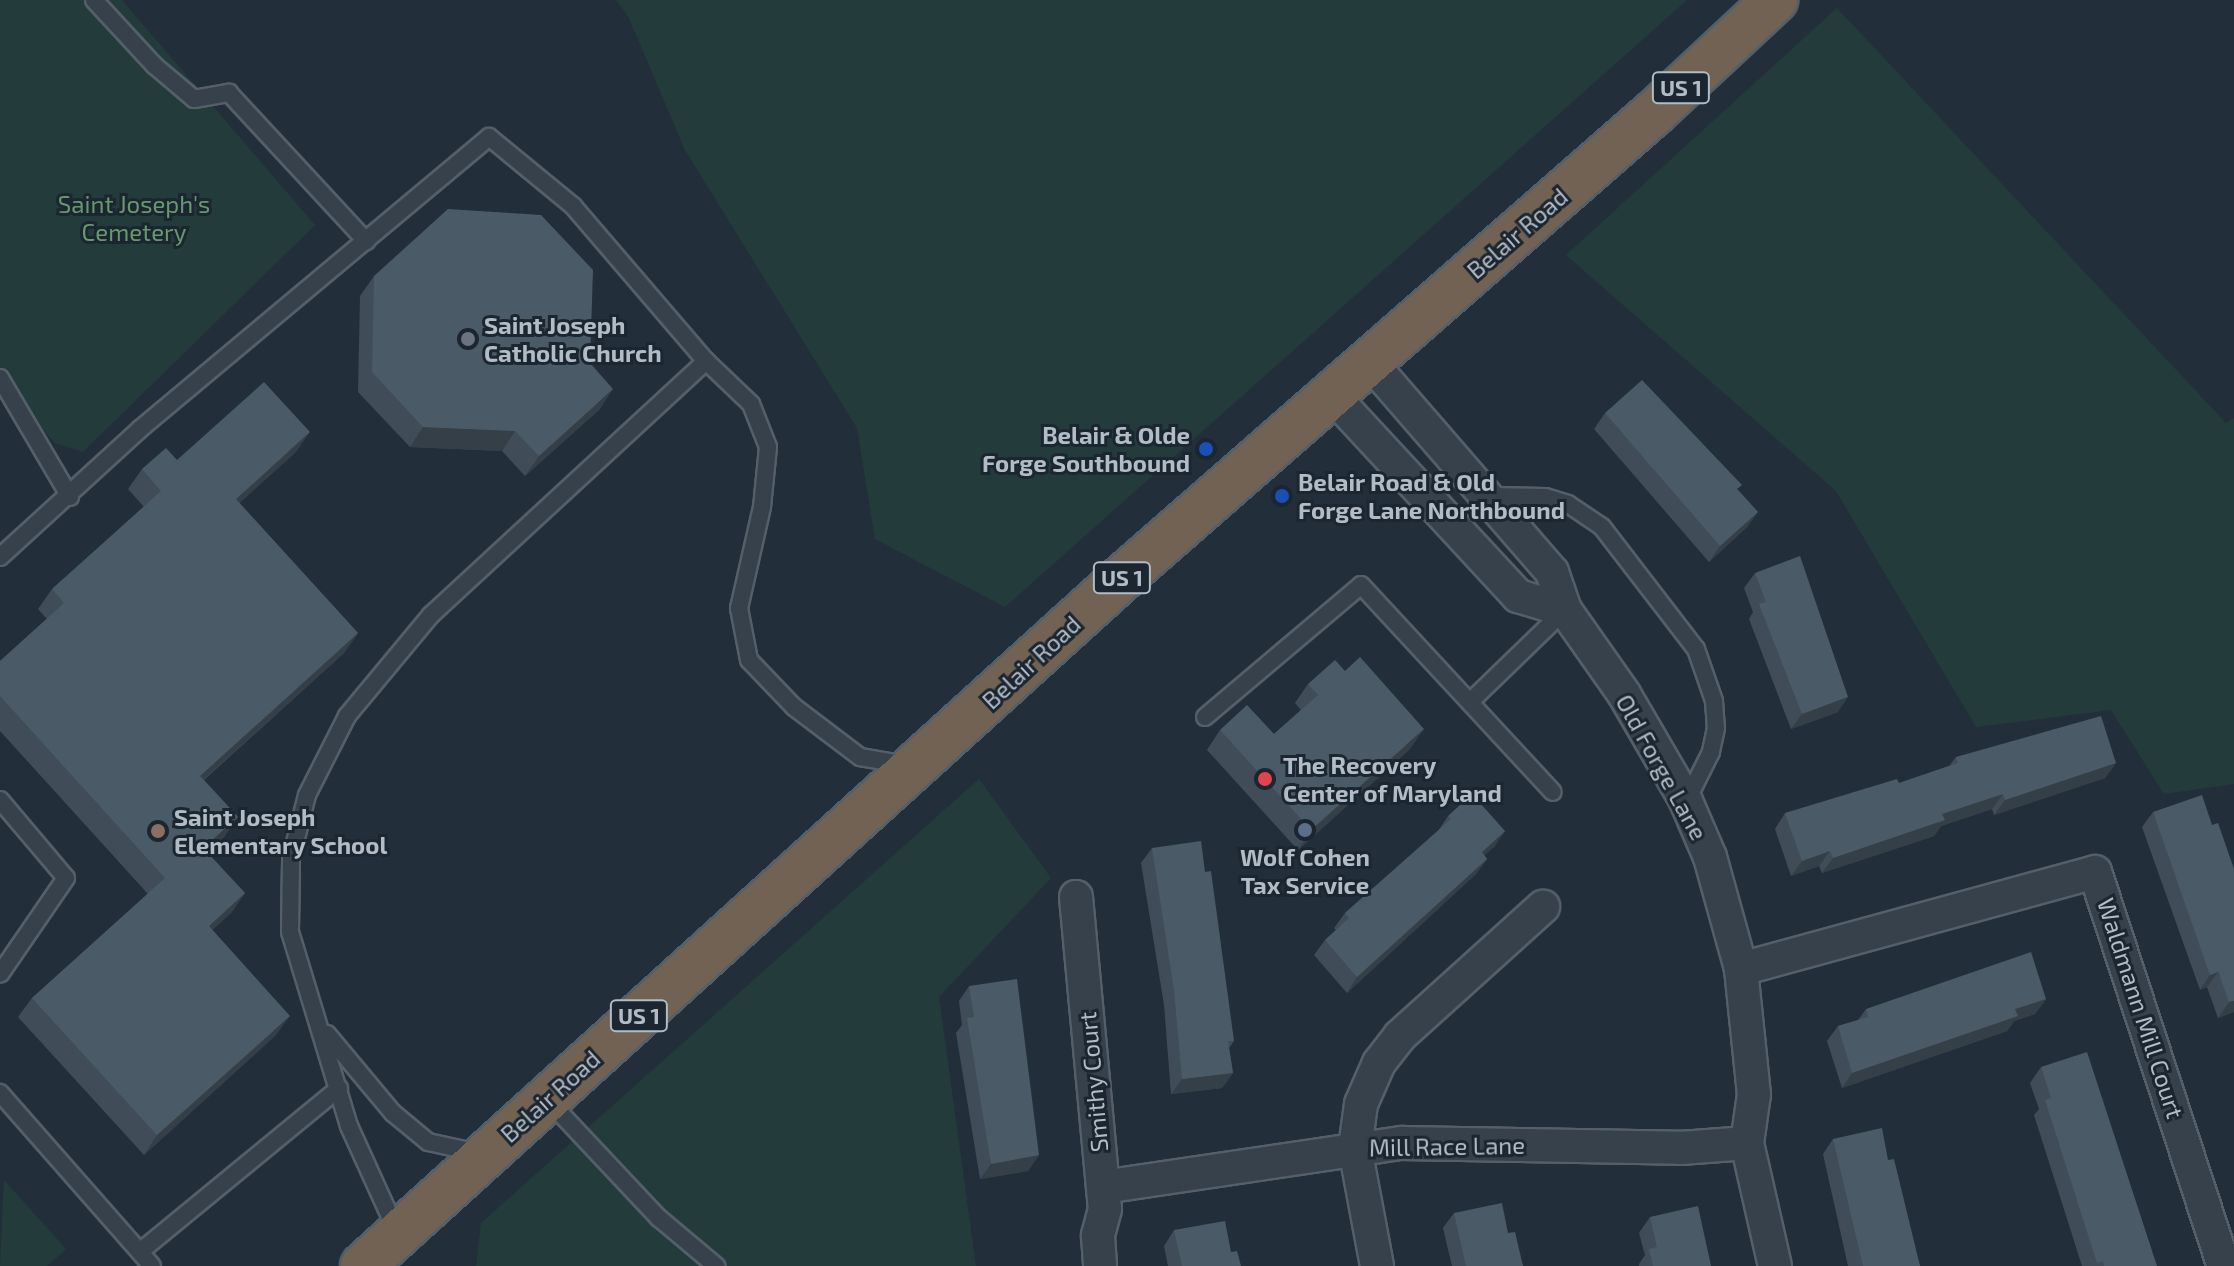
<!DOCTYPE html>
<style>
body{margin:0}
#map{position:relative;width:2234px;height:1266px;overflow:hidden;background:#222f3b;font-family:"Exo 2",sans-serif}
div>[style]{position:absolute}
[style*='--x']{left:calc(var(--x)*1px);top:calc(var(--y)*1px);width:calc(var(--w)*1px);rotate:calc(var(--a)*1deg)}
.green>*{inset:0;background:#243b3c}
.roads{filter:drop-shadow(2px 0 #545f69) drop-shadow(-2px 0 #545f69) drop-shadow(0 2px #545f69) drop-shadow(0 -2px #545f69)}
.lane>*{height:16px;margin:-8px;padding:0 8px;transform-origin:8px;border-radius:8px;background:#36414b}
.street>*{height:32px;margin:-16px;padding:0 16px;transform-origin:16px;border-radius:16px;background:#36414b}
.highway>*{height:44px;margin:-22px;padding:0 22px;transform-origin:22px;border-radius:22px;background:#716253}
.wall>*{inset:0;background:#404d59}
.shaded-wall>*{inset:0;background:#343f48}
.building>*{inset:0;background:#4a5a67}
.dots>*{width:22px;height:22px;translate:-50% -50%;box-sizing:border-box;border:4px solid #1b2630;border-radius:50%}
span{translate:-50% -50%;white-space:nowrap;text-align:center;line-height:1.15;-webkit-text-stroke:6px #1b2630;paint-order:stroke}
.shield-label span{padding:2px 6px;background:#1b2630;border:2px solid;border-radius:6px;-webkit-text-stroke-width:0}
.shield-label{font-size:22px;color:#b1bcc7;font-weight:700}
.park-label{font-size:24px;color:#68986e}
.street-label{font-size:24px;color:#b1bcc7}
.poi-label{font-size:24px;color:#b1bcc7;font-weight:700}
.left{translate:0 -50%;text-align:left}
.right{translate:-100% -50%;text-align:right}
</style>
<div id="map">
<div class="green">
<div style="clip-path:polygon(0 0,122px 0,315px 225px,83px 452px,55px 443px,0 382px)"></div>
<div style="clip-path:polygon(616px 0,1687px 0,1005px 607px,875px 539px,857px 428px,685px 150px,628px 16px)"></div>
<div style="clip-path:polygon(1837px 8px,2226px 423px,2234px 418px,2234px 784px,2164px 794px,2111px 710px,1976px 727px,1836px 491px,1566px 255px)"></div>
<div style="clip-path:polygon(979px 779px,1051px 878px,939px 997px,976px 1266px,476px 1266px,481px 1223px)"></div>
<div style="clip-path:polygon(4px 1180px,66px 1249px,47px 1266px,0 1266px)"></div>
</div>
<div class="roads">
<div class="lane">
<div style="--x:94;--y:0;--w:90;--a:47.3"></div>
<div style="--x:155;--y:66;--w:51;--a:40.2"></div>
<div style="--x:194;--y:99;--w:36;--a:-10"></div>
<div style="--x:229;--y:93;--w:202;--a:47.2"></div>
<div style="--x:0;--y:378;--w:138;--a:59.5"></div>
<div style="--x:1487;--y:496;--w:58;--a:1"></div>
<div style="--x:1545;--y:497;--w:24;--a:17"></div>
<div style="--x:1568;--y:504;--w:41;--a:34.1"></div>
<div style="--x:1602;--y:527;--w:154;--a:52.4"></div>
<div style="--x:1696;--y:649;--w:55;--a:70.9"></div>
<div style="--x:1714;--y:701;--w:27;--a:86"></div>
<div style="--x:1716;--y:728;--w:25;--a:102"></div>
<div style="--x:1711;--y:752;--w:56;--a:116.6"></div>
<div style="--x:0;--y:557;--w:190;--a:-42.4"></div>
<div style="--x:140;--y:429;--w:455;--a:-39.9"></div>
<div style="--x:489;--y:137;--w:109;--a:39.4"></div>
<div style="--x:573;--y:206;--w:204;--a:49.4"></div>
<div style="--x:706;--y:361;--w:62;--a:43.7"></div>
<div style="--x:751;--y:404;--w:46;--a:68.4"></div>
<div style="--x:768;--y:447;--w:60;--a:95.7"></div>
<div style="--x:762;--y:507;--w:104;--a:102.8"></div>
<div style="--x:739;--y:608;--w:53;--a:79.1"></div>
<div style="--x:749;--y:660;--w:65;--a:46.2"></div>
<div style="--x:794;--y:707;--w:83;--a:37.1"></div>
<div style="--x:860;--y:757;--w:48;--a:9.7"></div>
<div style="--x:1471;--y:701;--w:131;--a:-44.1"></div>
<div style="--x:1205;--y:717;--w:204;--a:-40.2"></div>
<div style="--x:1361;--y:585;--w:282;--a:47.2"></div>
<div style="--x:0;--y:800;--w:102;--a:49.8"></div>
<div style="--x:66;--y:878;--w:116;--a:124.5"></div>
<div style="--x:327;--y:1034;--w:103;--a:50.1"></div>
<div style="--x:393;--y:1113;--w:45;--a:39.6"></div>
<div style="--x:428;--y:1142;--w:52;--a:12.2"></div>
<div style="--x:0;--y:1093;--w:230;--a:48.7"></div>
<div style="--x:548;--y:1100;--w:162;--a:46.8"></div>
<div style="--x:659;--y:1218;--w:75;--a:40.1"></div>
<div style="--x:398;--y:1234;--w:119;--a:-114.4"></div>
<div style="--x:349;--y:1126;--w:203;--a:-106.9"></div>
<div style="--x:290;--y:932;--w:74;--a:-89.2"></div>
<div style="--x:291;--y:858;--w:65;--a:-75.7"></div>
<div style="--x:307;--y:795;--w:89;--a:-63.1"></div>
<div style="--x:347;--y:716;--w:131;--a:-50.3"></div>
<div style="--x:431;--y:615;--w:374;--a:-42.7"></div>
<div style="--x:142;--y:1250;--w:255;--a:-39.4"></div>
</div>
<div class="street">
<div style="--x:1370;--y:362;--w:278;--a:49.1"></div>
<div style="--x:1552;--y:572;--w:40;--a:71.1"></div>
<div style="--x:1565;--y:610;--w:103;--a:54.9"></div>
<div style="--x:1624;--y:694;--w:121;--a:59.8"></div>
<div style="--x:1685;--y:799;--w:63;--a:66.7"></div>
<div style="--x:1710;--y:857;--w:116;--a:74.5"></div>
<div style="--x:1741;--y:969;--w:126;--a:84.1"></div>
<div style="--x:1754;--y:1094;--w:49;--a:98.1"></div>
<div style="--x:1747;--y:1143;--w:126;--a:77.2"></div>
<div style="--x:1332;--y:395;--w:274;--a:47.2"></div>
<div style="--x:1518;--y:596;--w:49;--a:16.6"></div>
<div style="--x:1076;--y:897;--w:313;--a:84.7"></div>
<div style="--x:1105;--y:1209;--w:28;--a:105"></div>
<div style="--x:1098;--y:1236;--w:30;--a:86"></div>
<div style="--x:1741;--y:969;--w:367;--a:-15.3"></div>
<div style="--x:2095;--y:872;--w:415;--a:71.9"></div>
<div style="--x:1103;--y:1187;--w:302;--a:-8.4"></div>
<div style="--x:1402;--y:1143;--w:279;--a:1"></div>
<div style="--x:1681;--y:1148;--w:66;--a:-4.3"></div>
<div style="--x:1377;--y:1266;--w:120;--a:-100.6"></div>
<div style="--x:1355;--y:1148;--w:44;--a:-82.2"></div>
<div style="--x:1361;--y:1104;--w:45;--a:-66.3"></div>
<div style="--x:1379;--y:1063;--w:34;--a:-52"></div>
<div style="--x:1400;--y:1036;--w:193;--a:-42.1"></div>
</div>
<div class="highway">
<div style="--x:363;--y:1266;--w:1024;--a:-42.19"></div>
<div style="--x:1122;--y:578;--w:707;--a:-41.16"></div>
<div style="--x:1654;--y:113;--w:166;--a:-43"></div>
</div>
</div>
<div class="wall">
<div style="clip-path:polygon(374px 276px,590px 363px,600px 409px,525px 476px,502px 451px,410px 447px,358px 392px,360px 296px)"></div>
<div style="clip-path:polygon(1605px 413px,1738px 490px,1758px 512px,1747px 527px,1709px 562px,1594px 429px)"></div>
<div style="clip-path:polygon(296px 452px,239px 503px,358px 633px,344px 653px,204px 780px,238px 817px,224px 837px,207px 852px,245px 893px,231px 913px,212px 930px,276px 1035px,144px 1155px,18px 1017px,32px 998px,148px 894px,0 731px,0 661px,47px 619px,38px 609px,52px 589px,144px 507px,128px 489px,142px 469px,177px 460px)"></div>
<div style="clip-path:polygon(1755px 573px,1838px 712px,1791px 729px,1749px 619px,1753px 612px,1744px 588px)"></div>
<div style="clip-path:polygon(1308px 684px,1410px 749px,1298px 850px,1207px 750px,1220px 730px,1274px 734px,1301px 710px,1295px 703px)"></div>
<div style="clip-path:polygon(1956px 757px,2116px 763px,2105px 778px,1994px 815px,1992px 809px,1941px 826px,1934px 836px,1822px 873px,1819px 866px,1791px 876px,1775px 829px,1785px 813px,1899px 783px,1949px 766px)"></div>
<div style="clip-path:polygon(2153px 812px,2234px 1012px,2218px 1018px,2207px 987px,2200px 990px,2142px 827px)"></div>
<div style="clip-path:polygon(1448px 816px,1505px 831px,1494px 847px,1484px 855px,1487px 859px,1476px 874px,1347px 993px,1314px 955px,1325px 940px,1336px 930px,1334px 928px,1345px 913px,1438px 831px)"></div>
<div style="clip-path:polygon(1152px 848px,1205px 872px,1234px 1041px,1229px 1048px,1233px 1073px,1222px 1088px,1171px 1094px,1164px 1005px,1141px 863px)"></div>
<div style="clip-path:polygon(969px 986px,1039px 1155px,1028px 1171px,980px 1179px,956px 1033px,962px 1025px,959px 1001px)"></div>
<div style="clip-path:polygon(2046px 999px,2035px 1014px,2014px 1021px,2007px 1031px,1842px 1088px,1827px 1041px,1838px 1026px,1858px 1020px,1866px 1009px)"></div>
<div style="clip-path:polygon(2041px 1067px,2157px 1266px,2082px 1266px,2034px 1115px,2039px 1109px,2030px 1083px)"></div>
<div style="clip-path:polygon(1833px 1139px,1888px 1160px,1920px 1266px,1848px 1266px,1823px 1154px)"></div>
<div style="clip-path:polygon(1454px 1213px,1508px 1233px,1523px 1266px,1452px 1266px,1443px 1228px)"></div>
<div style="clip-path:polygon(1650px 1217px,1711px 1266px,1639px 1266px,1639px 1264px,1645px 1255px,1639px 1233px)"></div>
<div style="clip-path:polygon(1174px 1230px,1231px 1252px,1241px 1266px,1168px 1266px,1164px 1246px)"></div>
</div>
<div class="shaded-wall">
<div style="clip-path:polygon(613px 389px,600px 409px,525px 476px,539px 456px)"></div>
<div style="clip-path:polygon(423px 427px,515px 431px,502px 451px,410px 447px)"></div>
<div style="clip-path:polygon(310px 432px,296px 452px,222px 519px,236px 499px)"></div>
<div style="clip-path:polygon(1758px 512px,1747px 527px,1709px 562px,1720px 546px)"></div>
<div style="clip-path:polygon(358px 633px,344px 653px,186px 795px,200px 776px)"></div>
<div style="clip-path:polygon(1848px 697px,1838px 712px,1791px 729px,1802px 714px)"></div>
<div style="clip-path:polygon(1424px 729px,1410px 749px,1298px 850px,1311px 830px)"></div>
<div style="clip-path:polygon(2116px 763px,2105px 778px,1994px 815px,2005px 800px)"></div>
<div style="clip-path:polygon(2003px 794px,1992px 809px,1941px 826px,1934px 836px,1822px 873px,1833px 858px,1942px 814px)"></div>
<div style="clip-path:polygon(238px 817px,224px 837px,190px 868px,203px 848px)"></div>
<div style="clip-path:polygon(1505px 831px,1494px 847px,1471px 867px,1482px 852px)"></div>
<div style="clip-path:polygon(1830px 851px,1819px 866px,1791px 876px,1802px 861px)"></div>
<div style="clip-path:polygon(1487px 859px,1476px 874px,1347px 993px,1357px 977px)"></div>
<div style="clip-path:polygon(245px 893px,231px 913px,195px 946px,209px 926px)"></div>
<div style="clip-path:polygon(2218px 972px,2207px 987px,2200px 990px,2210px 975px)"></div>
<div style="clip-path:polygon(2046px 999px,2035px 1014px,2014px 1021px,2007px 1031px,1842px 1088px,1852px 1073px,2015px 1009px)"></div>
<div style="clip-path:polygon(2234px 1001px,2234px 1012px,2218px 1018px,2229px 1002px)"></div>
<div style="clip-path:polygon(290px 1016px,276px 1035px,144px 1155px,157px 1135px)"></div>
<div style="clip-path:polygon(1233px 1073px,1222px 1088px,1171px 1094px,1182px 1079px)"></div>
<div style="clip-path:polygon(1039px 1155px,1028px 1171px,980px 1179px,991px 1164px)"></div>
</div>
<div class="building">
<div style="clip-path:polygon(448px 209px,541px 215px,593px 270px,590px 363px,613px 389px,539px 456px,515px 431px,423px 427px,372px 372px,374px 276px)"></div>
<div style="clip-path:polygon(1642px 380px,1742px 485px,1737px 489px,1758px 512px,1720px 546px,1605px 413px)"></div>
<div style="clip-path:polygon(264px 382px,310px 432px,236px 499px,358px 633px,200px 776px,238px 817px,203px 848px,245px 893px,209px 926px,290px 1016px,157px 1135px,32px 998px,165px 878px,0 696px,0 661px,64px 603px,52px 589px,161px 491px,142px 469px,166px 448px,177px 460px)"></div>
<div style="clip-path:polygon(1800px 556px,1848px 697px,1802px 714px,1759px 604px,1766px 602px,1755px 573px)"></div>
<div style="clip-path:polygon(1360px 657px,1424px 729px,1311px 830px,1220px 730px,1247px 705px,1274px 734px,1318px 695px,1308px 684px,1335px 660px,1345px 671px)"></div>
<div style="clip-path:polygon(2101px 716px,2116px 763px,2005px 800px,2003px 794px,1942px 814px,1945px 820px,1833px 858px,1830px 851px,1802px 861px,1785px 813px,1897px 779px,1899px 783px,1958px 763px,1956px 757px)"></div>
<div style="clip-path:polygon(1472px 794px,1505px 831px,1482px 852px,1487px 859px,1357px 977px,1325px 940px,1349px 918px,1345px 913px,1451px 819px,1448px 816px)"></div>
<div style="clip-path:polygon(2202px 795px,2212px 825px,2218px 823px,2234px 869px,2234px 1001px,2229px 1002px,2218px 972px,2210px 975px,2153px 812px)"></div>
<div style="clip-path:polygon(1201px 841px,1205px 872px,1211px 871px,1234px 1041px,1228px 1041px,1233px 1073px,1182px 1079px,1174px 990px,1152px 848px)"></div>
<div style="clip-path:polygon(2031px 952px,2046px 999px,2015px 1009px,2018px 1016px,1852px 1073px,1838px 1026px,1868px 1017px,1866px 1009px)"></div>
<div style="clip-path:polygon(1017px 979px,1039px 1155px,991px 1164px,967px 1018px,974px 1017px,969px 986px)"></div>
<div style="clip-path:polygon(2087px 1052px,2157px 1266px,2104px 1266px,2103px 1261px,2097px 1263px,2045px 1100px,2051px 1098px,2041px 1067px)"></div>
<div style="clip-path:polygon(1882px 1128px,1888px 1160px,1894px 1159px,1920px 1266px,1863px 1266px,1833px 1139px)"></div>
<div style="clip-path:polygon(1502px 1203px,1508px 1233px,1515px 1232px,1523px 1266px,1466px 1266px,1454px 1213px)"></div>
<div style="clip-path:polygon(1698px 1206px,1711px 1266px,1653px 1266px,1649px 1249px,1657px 1247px,1650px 1217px)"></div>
<div style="clip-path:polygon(1225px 1221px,1231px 1252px,1237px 1251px,1241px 1266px,1182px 1266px,1174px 1230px)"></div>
</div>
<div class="dots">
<div style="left:468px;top:339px;background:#6b7280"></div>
<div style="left:1206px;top:449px;background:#1a4fb4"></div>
<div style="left:1282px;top:496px;background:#1a4fb4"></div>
<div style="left:1265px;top:779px;background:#e0444e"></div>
<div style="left:1305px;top:830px;background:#5c6f8a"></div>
<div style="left:158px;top:831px;background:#8d6e63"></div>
</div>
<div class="shield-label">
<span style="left:1681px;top:88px">US 1</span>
<span style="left:1122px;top:578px">US 1</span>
<span style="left:639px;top:1016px">US 1</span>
</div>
<div class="park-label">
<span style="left:134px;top:218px">Saint Joseph's<br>Cemetery</span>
</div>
<div class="street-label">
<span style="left:1517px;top:233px;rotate:-41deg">Belair Road</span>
<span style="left:1031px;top:662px;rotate:-43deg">Belair Road</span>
<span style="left:1662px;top:767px;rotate:61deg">Old Forge Lane</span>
<span style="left:2141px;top:1008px;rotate:72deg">Waldmann Mill Court</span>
<span style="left:1093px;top:1082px;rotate:-95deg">Smithy Court</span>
<span style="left:550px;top:1096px;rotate:-42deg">Belair Road</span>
<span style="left:1447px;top:1146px;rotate:-1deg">Mill Race Lane</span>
</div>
<div class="poi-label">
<span class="left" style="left:484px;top:339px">Saint Joseph<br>Catholic Church</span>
<span class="right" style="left:1190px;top:449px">Belair &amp; Olde<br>Forge Southbound</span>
<span class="left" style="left:1298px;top:496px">Belair Road &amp; Old<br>Forge Lane Northbound</span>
<span class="left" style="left:1283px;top:779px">The Recovery<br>Center of Maryland</span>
<span class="left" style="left:174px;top:831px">Saint Joseph<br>Elementary School</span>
<span style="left:1305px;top:871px">Wolf Cohen<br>Tax Service</span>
</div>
</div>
